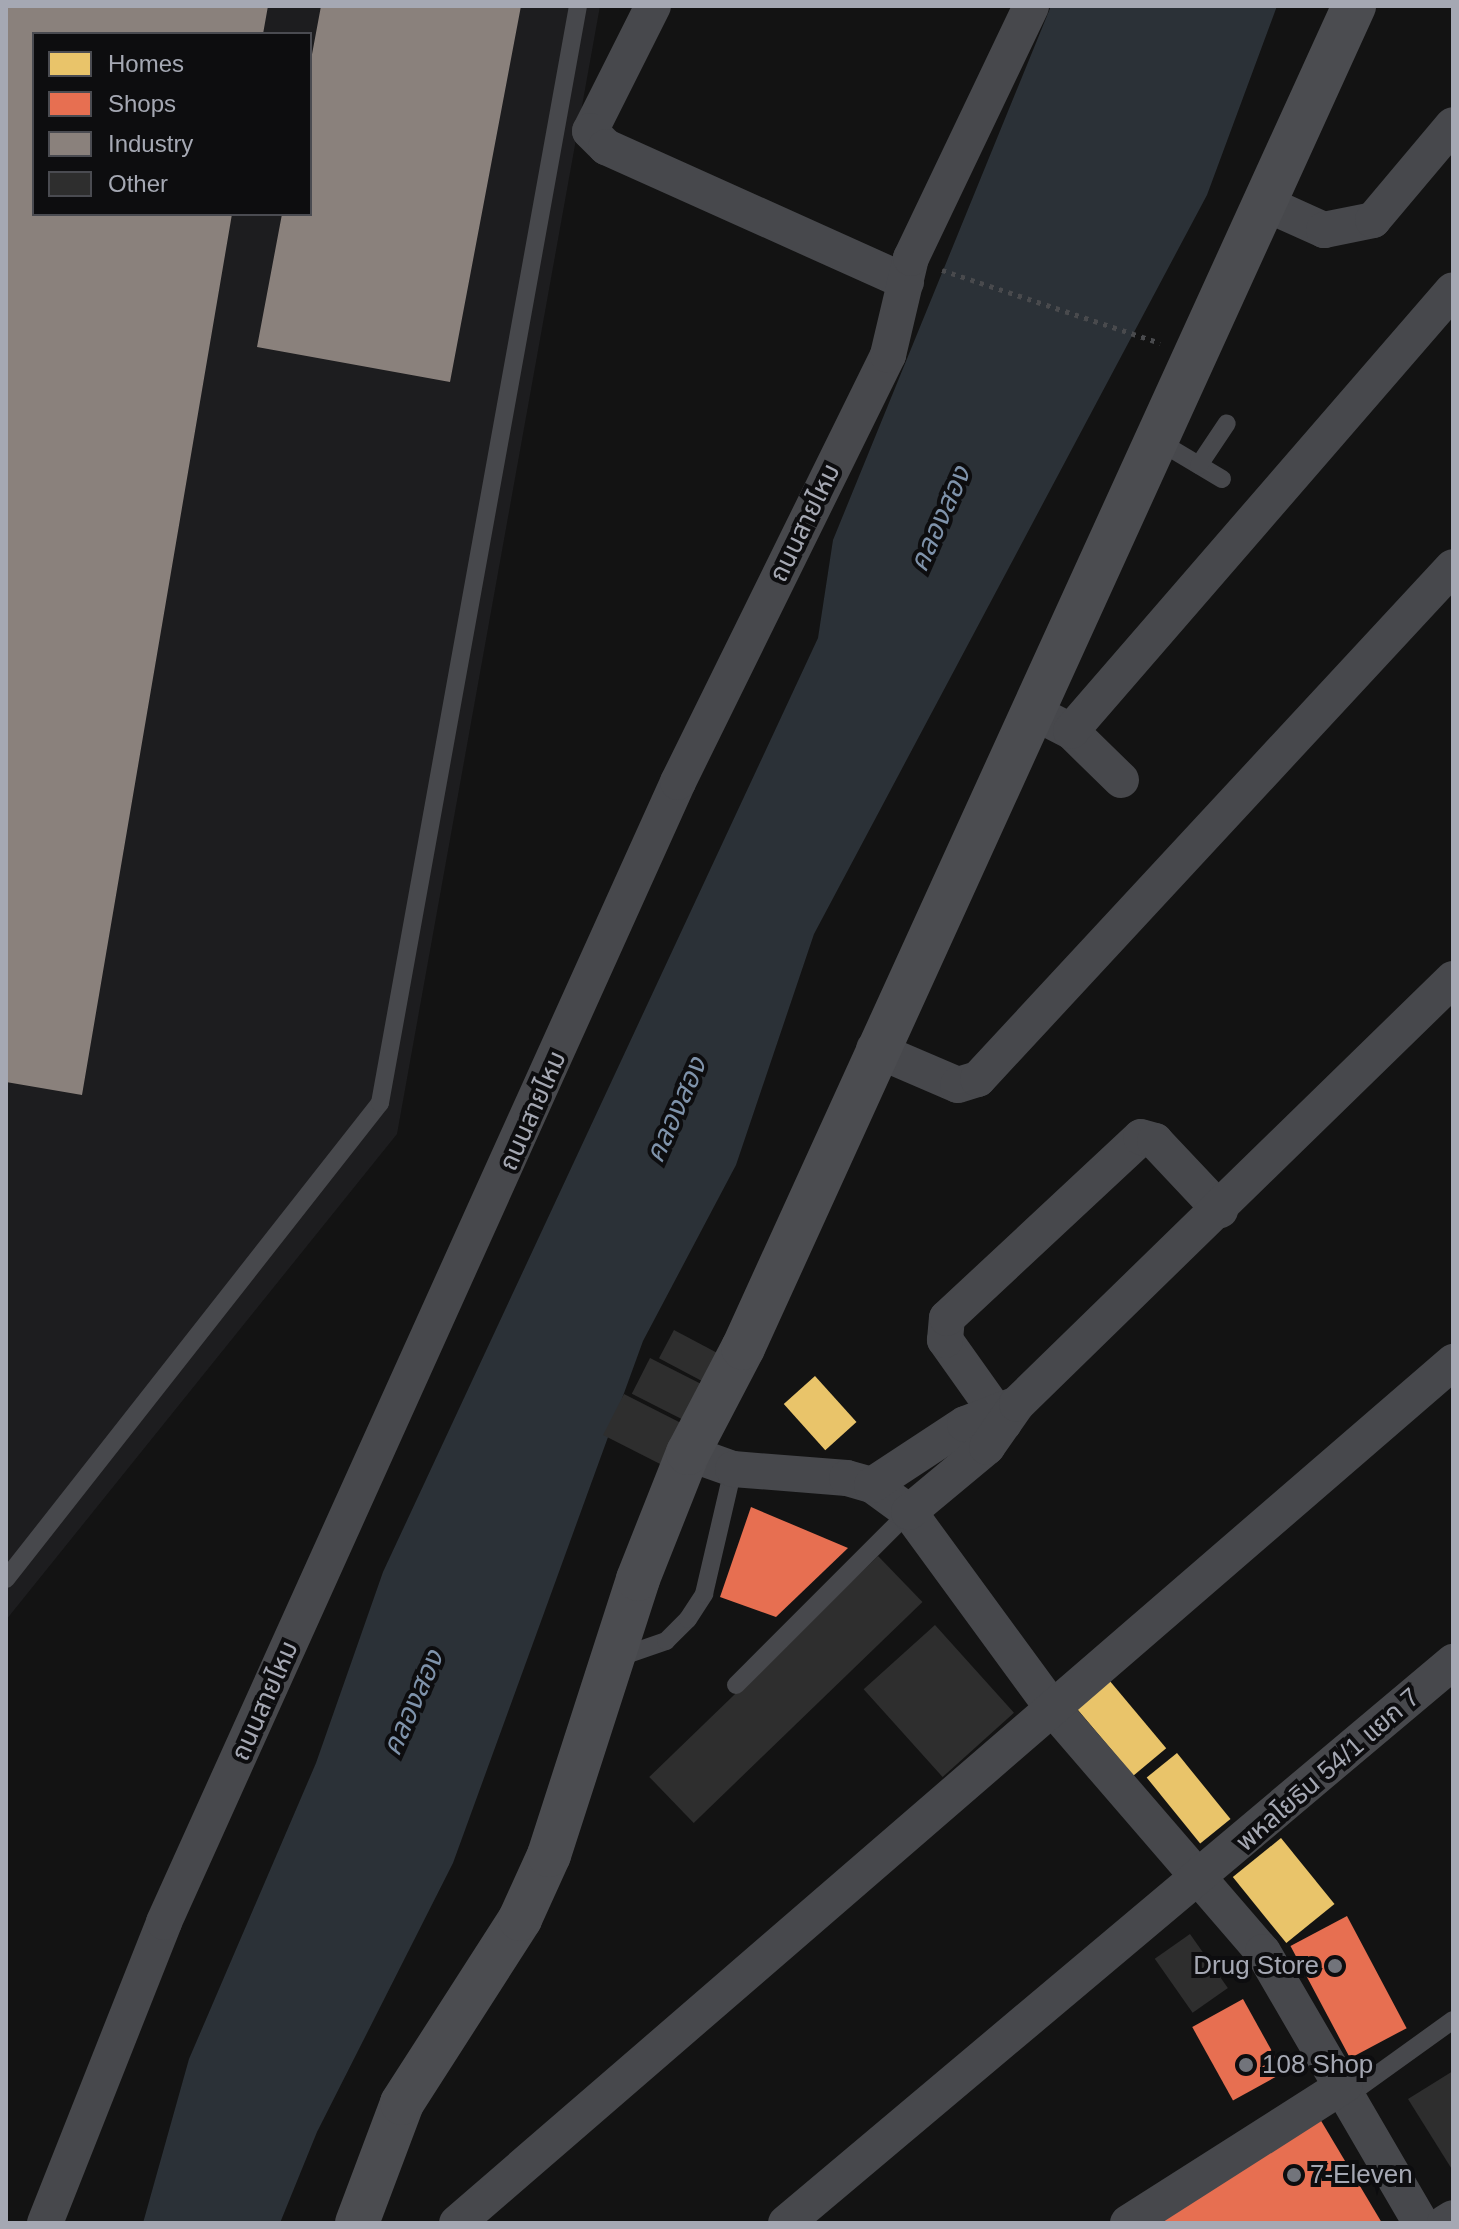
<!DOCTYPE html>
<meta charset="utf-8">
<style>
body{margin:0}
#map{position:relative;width:1459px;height:2229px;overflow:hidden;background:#131313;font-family:Arial,"Noto Sans Thai",sans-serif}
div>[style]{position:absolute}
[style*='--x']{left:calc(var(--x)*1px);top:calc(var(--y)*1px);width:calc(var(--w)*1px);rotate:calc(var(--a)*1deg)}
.built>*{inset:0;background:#1d1d1f}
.water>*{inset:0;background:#2b3137}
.homes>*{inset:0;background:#e9c46a;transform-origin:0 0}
.shops>*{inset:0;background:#e76f51;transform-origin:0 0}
.industry>*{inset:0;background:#8a817c}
.building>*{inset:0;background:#2e2e2e;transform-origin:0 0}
.path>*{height:5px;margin-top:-2.5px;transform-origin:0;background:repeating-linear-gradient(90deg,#494a4d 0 4px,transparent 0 10px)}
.lane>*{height:18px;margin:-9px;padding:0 9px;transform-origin:9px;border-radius:9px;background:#47484c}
.street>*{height:36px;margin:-18px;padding:0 18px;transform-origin:18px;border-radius:18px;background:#47484c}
.secondary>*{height:44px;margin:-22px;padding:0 22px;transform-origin:22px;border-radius:22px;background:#4b4c50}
.dots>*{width:22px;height:22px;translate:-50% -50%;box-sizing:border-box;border:4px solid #0d0d0f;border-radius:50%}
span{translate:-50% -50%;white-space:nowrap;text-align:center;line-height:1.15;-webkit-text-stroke:8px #0d0d0f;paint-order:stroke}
.street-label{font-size:26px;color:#a5a8b3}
.poi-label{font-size:26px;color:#a5a8b3}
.right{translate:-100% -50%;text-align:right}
.left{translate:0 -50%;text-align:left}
.water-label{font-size:28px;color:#7f93ab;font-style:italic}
.frame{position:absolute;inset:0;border:8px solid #a5a8b3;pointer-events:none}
.legend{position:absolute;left:32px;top:32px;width:280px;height:184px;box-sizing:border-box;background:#0d0d0f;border:2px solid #4a4b51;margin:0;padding:10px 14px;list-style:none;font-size:24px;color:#a5a8b3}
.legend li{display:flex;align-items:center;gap:16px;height:40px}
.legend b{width:40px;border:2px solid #4a4b51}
</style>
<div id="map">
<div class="built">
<div style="clip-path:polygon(evenodd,6px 6px,600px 6px,397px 1134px,6px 1620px,6px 6px,34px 34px,310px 34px,310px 214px,34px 214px,34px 34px)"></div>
</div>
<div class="water">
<div style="clip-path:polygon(1051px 6px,1277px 6px,1207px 195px,814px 934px,736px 1165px,643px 1341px,453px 1863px,317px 2132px,280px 2223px,143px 2223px,189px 2059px,316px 1763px,383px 1572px,818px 638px,833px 540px)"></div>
</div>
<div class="homes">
<div style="left:815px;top:1376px;width:62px;height:42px;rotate:48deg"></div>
<div style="left:1109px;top:1680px;width:89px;height:43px;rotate:50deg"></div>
<div style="left:1177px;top:1753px;width:85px;height:39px;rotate:51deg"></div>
<div style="left:1281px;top:1838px;width:85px;height:62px;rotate:51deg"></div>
</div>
<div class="shops">
<div style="clip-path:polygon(751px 1507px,848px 1548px,776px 1617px,720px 1597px)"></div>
<div style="left:1347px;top:1916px;width:127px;height:64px;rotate:62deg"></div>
<div style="left:1243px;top:1999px;width:84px;height:58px;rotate:61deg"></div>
<div style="clip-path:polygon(1320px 2119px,1382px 2223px,1141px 2223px)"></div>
</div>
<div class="industry">
<div style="clip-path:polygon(6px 6px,268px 6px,263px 34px,34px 34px,34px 214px,232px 214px,82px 1095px,6px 1082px)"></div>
<div style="clip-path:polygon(321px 6px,521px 6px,450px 382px,257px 347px,282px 214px,310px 214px,310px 65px)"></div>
</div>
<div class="building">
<div style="left:674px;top:1330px;width:55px;height:32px;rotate:28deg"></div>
<div style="left:650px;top:1358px;width:63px;height:40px;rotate:27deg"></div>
<div style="left:624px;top:1394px;width:64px;height:46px;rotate:27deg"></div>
<div style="left:878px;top:1556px;width:64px;height:318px;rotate:46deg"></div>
<div style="left:935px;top:1625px;width:118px;height:96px;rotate:48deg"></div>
<div style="left:1190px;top:1934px;width:66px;height:43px;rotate:55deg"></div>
<div style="clip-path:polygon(1453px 2071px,1453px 2171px,1408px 2099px)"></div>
</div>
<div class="path">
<div style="--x:942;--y:270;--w:230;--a:18.5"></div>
</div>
<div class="lane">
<div style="--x:1155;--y:439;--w:78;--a:30.8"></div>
<div style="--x:1199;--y:465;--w:50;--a:-56.3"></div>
<div style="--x:6;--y:1579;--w:605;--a:-51.84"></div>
<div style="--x:380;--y:1103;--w:1115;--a:-79.77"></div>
<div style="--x:617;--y:1658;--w:52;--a:-19.1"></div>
<div style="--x:666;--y:1641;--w:31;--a:-45"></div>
<div style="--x:688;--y:1619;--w:30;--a:-57"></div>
<div style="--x:704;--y:1594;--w:128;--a:-76.9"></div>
<div style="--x:736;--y:1685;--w:245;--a:-45"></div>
<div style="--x:1350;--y:2094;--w:127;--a:-35.7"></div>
</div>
<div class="street">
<div style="--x:653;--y:6;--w:140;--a:116.7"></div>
<div style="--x:590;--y:131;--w:23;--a:45"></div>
<div style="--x:606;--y:147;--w:329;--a:24.2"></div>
<div style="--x:1264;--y:203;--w:66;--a:24.2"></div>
<div style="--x:1324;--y:230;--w:50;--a:-11.5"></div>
<div style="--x:1373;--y:220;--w:124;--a:-49.9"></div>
<div style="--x:1049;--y:720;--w:25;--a:27"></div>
<div style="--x:1071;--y:731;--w:70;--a:44.4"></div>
<div style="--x:1071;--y:731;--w:583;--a:-49.1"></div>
<div style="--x:874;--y:1049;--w:91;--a:23.2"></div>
<div style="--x:958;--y:1085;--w:21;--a:-17"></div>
<div style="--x:978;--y:1079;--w:698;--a:-47.15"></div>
<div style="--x:1004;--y:1423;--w:102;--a:-125.4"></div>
<div style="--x:945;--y:1340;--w:22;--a:-85"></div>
<div style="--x:947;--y:1318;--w:265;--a:-43"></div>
<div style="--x:1141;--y:1137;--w:15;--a:16"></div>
<div style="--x:1155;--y:1141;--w:95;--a:46.7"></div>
<div style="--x:688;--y:1453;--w:48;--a:19.6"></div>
<div style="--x:733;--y:1469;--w:114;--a:4.5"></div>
<div style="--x:847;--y:1478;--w:26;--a:16"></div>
<div style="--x:872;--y:1485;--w:46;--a:36.1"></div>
<div style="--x:909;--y:1512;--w:244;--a:53.8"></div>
<div style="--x:1053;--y:1709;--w:321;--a:49.2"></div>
<div style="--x:1263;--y:1952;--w:314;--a:59.8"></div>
<div style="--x:872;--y:1485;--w:111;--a:-33.3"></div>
<div style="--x:965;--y:1424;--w:53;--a:-20.8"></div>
<div style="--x:909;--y:1512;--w:102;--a:-39.8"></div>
<div style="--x:987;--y:1447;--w:52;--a:-55.1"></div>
<div style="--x:1017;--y:1404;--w:609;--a:-44.27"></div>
<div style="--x:45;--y:2223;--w:324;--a:-68.4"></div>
<div style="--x:164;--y:1922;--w:1251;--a:-65.73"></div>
<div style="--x:678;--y:782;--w:476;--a:-63.8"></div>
<div style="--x:888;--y:355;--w:100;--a:-76.7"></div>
<div style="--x:911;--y:258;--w:279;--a:-64.5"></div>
<div style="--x:457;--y:2223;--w:1317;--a:-40.84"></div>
<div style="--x:786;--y:2223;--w:872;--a:-40.07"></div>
<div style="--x:1128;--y:2223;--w:257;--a:-32.5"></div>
<div style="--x:1445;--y:2223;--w:9;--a:-32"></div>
</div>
<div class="secondary">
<div style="--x:357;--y:2223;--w:128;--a:-69.4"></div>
<div style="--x:402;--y:2103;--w:219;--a:-57.3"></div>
<div style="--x:520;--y:1919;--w:70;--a:-65.6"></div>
<div style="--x:549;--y:1855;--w:290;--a:-72.1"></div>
<div style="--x:638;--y:1579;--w:136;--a:-68.4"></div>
<div style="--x:688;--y:1453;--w:119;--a:-62.4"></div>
<div style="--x:743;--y:1348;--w:1475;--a:-65.52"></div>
</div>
<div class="dots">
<div style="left:1335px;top:1966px;background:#72747b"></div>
<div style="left:1246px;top:2065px;background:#72747b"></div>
<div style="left:1294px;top:2175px;background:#72747b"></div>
</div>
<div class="street-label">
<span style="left:805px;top:523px;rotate:-64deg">ถนนสายไหม</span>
<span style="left:533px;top:1111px;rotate:-66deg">ถนนสายไหม</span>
<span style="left:265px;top:1701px;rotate:-66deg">ถนนสายไหม</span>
<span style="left:1328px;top:1770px;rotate:-41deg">พหลโยธิน 54/1 แยก 7</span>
</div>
<div class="poi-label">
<span class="right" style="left:1319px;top:1966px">Drug Store</span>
<span class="left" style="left:1262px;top:2065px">108 Shop</span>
<span class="left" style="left:1310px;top:2175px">7-Eleven</span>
</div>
<div class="water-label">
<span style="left:940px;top:519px;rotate:-66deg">คลองสอง</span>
<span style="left:676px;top:1110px;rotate:-66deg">คลองสอง</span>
<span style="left:413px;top:1703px;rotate:-66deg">คลองสอง</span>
</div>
<div class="frame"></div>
<ul class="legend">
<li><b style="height:22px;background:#e9c46a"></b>Homes</li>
<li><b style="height:22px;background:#e76f51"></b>Shops</li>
<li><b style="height:22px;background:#8a817c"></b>Industry</li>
<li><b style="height:22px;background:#2e2e2e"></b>Other</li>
</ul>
</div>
